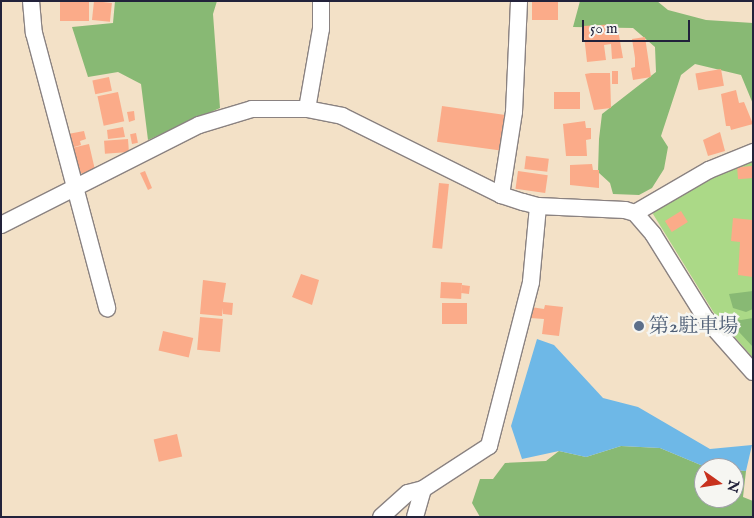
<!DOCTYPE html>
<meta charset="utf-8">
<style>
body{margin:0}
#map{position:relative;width:754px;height:518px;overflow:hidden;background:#f3e1c7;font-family:"IM FELL English","Noto Serif JP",serif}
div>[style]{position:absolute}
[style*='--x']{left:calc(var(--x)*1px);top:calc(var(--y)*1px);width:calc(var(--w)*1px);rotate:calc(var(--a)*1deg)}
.green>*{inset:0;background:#abd987}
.forest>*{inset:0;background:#88b974}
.water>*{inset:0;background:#6eb8e7}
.building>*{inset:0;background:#fbab89;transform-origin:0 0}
.roads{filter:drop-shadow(1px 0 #8a8281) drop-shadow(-1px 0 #8a8281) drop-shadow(0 1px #8a8281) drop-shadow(0 -1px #8a8281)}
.minor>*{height:16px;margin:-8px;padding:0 8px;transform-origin:8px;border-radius:8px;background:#fff}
.dots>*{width:14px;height:14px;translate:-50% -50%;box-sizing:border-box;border:2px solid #f6f6f2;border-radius:50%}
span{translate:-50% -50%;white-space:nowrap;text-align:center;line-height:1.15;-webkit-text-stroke:5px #f6f6f2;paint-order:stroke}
.service-label{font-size:20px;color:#4e5e75}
.left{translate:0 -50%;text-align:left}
.frame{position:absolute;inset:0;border:2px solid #22223b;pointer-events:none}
.north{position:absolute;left:694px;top:458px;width:50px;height:50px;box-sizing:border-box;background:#f6f6f2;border:1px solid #a1a1a9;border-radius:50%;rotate:103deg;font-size:14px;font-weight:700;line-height:20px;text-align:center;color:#22223b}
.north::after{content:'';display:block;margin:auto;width:18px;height:22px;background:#c8321e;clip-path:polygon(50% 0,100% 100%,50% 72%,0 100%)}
.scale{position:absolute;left:582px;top:20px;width:108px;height:22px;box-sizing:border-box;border:2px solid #22223b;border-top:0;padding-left:6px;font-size:15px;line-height:18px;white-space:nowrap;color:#22223b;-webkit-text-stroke:4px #f6f6f2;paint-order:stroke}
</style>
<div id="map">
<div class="green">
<div style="clip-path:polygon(753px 159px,753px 358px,714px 313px,653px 214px,654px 210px,718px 172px)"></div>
</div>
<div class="forest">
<div style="clip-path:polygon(115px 1px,217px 1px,213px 14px,220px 108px,148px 140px,141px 84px,118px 72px,88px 77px,72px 27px,113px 23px)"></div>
<div style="clip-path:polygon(580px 1px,657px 1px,668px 10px,706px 20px,753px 23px,753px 104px,741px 75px,695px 64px,681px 75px,661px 136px,668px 147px,664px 169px,652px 188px,639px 195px,613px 194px,610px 183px,598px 172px,599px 139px,602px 114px,656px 72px,655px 47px,633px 28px,573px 27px)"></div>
<div style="clip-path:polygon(753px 291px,753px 309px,746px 312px,733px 308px,729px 294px)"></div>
<div style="clip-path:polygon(725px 317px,741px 320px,753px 318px,753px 347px)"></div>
<div style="clip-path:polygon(621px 446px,660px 448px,708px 468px,704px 468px,704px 498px,734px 498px,734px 470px,746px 471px,743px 497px,753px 501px,753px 517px,480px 517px,472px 503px,480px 479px,493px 479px,505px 463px,546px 461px,559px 451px,586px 457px)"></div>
</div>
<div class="water">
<div style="clip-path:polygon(537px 339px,554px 345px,603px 398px,638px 407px,710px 449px,752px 445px,746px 471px,708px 468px,660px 448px,621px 446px,586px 457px,559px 451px,522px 459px,511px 426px)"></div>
</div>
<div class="building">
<div style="left:60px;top:1px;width:29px;height:20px"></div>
<div style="left:94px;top:1px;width:18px;height:19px;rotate:6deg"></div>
<div style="left:532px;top:1px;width:26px;height:19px"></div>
<div style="clip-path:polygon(617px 24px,623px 58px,612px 59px,611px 44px,604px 45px,606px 60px,587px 62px,583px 26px)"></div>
<div style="clip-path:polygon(645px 37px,651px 77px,633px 80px,631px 68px,635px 67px,635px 58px,632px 39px)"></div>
<div style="left:721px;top:69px;width:17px;height:26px;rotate:80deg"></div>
<div style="left:612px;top:71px;width:6px;height:13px"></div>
<div style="clip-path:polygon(591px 73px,610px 73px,611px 108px,594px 110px,585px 74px)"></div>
<div style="left:109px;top:77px;width:14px;height:17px;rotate:78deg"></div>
<div style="clip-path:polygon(736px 90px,739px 103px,744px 102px,753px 124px,731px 130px,730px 126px,726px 126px,721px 94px)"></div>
<div style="left:118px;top:92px;width:30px;height:21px;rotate:78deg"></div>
<div style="left:580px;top:92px;width:17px;height:26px;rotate:90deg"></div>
<div style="left:442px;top:106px;width:64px;height:36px;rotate:8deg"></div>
<div style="clip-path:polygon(134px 111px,135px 120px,129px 122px,127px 112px)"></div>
<div style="clip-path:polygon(585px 121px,586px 128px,591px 128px,591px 139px,586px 140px,587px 156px,566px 156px,563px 124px)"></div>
<div style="clip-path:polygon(123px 127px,125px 137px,108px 139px,107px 130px)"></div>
<div style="clip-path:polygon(84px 131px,86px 139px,80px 141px,81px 145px,71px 148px,68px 134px)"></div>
<div style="clip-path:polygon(720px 132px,725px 151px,708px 156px,703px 140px)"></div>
<div style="left:136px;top:133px;width:10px;height:6px;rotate:79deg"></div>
<div style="left:128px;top:139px;width:13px;height:24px;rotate:86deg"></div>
<div style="left:89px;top:144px;width:27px;height:19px;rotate:77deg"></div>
<div style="left:526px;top:156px;width:23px;height:13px;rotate:7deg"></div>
<div style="clip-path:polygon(592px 164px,593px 170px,599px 170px,599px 188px,570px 185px,570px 165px)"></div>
<div style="left:752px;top:166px;width:12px;height:15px;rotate:85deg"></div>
<div style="clip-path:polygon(145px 171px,152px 188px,148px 190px,140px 173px)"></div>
<div style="left:518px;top:171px;width:30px;height:18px;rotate:8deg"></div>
<div style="left:439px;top:183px;width:10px;height:65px;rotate:6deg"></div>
<div style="left:681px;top:211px;width:13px;height:19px;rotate:58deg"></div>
<div style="clip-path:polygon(733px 218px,753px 220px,753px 277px,738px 275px,740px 242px,731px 241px)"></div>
<div style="clip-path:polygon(301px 274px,319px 280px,312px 305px,292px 297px)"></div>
<div style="clip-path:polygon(203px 280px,226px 283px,223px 302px,233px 303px,232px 315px,223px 314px,223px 308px,222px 316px,200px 314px)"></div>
<div style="left:441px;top:282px;width:21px;height:16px;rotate:3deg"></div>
<div style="left:462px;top:285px;width:8px;height:8px;rotate:7deg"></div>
<div style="left:442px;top:303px;width:25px;height:21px"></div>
<div style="clip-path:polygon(545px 305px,563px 307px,559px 336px,542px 334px,544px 319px,530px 318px,531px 307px,544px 309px)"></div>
<div style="left:200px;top:317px;width:23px;height:33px;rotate:5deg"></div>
<div style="left:163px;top:331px;width:31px;height:20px;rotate:13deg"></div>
<div style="left:177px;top:434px;width:23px;height:24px;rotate:77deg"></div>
</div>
<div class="roads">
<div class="minor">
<div style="--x:31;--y:1;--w:32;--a:85"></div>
<div style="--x:34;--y:33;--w:285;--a:75.1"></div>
<div style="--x:307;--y:109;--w:81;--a:-80.1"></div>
<div style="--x:321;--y:29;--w:28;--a:-90"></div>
<div style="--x:501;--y:195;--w:84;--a:-81.1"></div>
<div style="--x:514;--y:112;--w:111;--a:-87.4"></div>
<div style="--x:635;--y:213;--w:86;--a:-30.2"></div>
<div style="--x:709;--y:170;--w:48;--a:-22.2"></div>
<div style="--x:1;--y:225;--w:222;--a:-26.8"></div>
<div style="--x:199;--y:125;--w:55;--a:-16.8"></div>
<div style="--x:252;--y:109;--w:55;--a:0"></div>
<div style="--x:307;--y:109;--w:36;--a:11"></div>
<div style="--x:342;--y:116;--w:178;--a:26.4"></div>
<div style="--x:501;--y:195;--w:23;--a:18"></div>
<div style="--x:523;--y:202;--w:16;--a:15"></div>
<div style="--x:538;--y:206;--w:87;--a:2.6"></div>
<div style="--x:625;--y:210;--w:10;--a:17"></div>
<div style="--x:635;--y:213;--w:28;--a:49"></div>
<div style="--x:653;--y:234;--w:100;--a:58.1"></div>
<div style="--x:706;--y:319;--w:71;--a:48.4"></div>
<div style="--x:381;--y:517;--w:36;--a:-42"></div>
<div style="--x:408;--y:493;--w:16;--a:-15"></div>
<div style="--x:423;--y:489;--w:79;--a:-33.1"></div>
<div style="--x:489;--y:446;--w:169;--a:-75.6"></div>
<div style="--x:531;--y:282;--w:76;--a:-84.7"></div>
<div style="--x:415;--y:517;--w:29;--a:-74"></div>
</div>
</div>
<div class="dots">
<div style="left:639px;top:326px;background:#5c6f8a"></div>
</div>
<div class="service-label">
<span class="left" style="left:649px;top:326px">第2駐車場</span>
</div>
<div class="frame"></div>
<div class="north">N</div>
<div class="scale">50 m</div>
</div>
